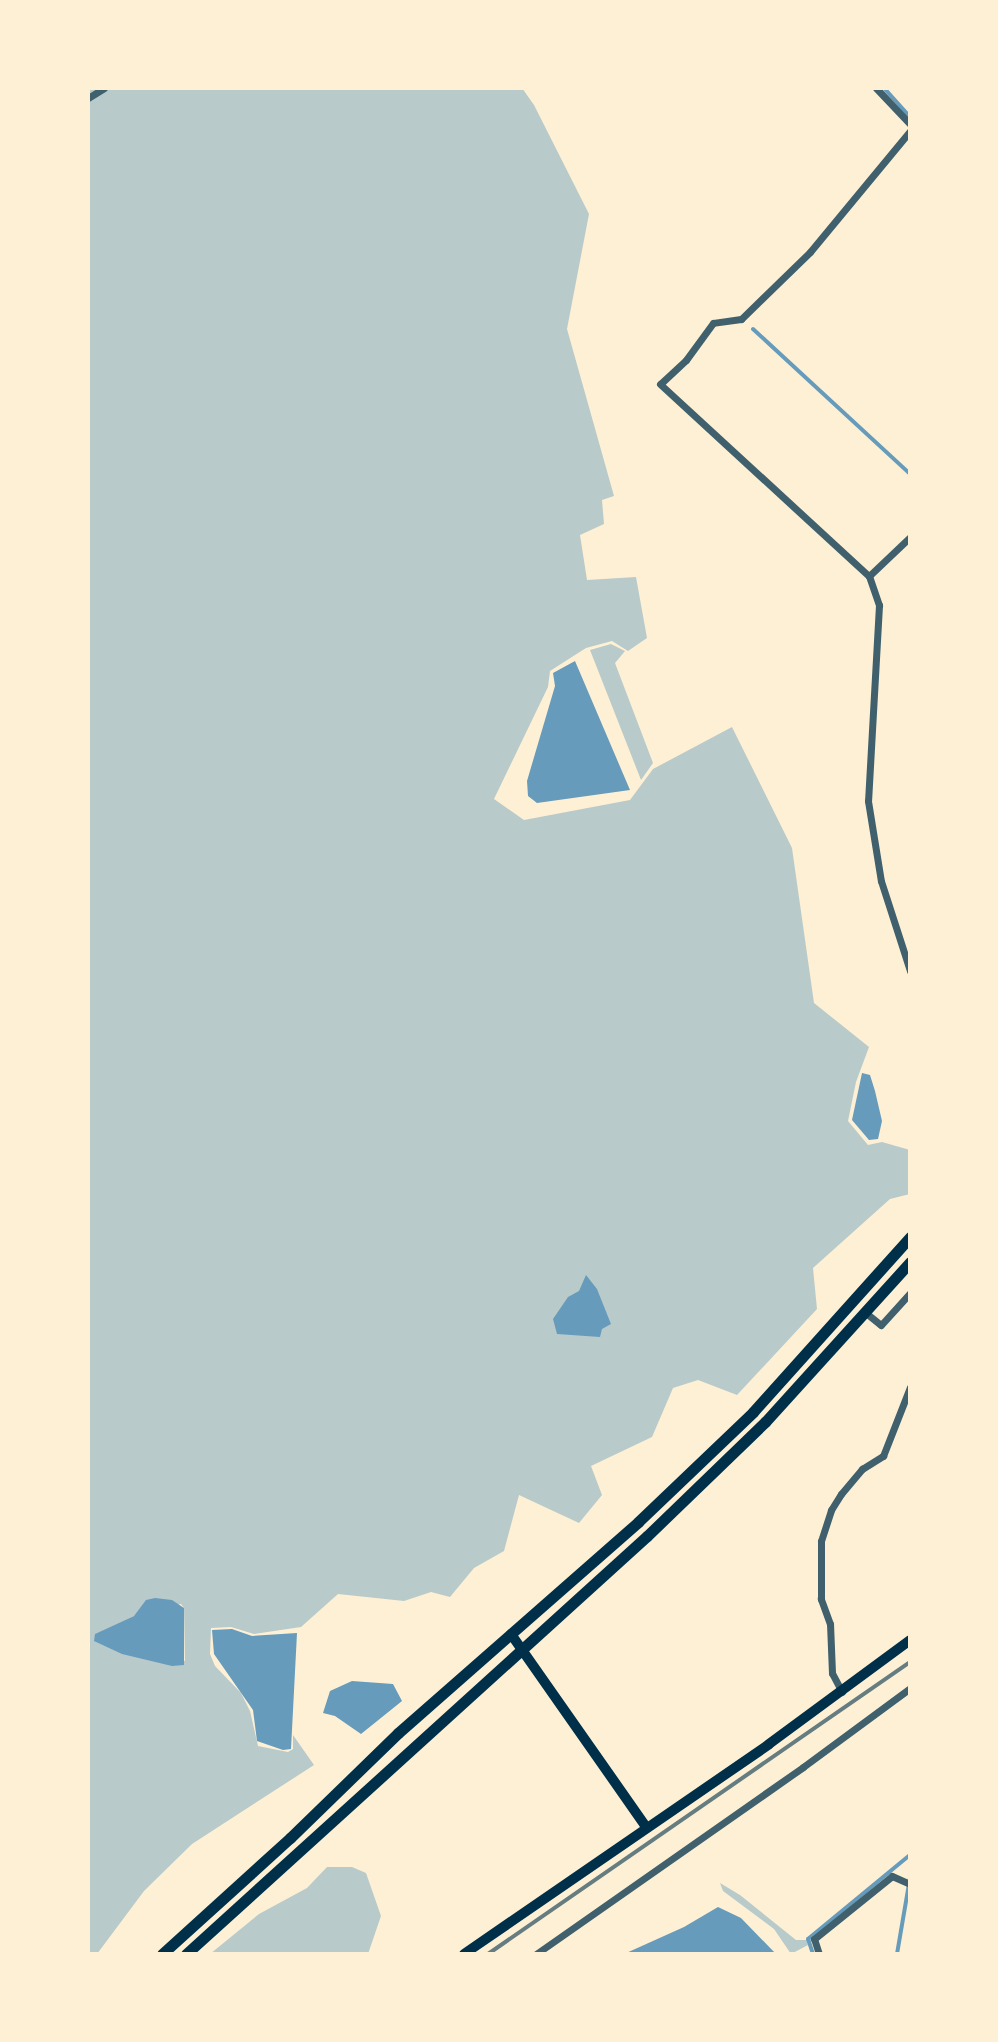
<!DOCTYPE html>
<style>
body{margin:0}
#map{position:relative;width:998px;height:2042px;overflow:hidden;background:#fdf0d5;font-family:Lora,serif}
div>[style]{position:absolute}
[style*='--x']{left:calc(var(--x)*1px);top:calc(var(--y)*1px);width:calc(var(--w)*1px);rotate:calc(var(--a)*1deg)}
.green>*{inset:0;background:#b9caca}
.water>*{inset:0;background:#669bbc}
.stream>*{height:4px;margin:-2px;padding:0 2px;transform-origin:2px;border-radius:2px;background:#669bbc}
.minor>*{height:7px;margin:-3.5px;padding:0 3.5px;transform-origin:3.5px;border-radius:3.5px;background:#3f606c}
.secondary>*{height:10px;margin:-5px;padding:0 5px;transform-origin:5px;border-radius:5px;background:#003049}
.trunk>*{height:11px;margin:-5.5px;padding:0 5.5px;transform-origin:5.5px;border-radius:5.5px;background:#003049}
.rail>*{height:4px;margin:-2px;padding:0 2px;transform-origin:2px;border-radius:2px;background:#657d81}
span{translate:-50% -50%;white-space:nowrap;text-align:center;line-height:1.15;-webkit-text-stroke:8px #fdf0d5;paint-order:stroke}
.frame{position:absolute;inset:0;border:90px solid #fdf0d5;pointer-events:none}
</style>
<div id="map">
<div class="green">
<div style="clip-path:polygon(evenodd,88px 88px,522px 88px,534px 105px,589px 214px,567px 329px,614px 496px,602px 500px,604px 524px,580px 535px,587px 580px,636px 577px,647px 638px,628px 651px,612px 641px,586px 648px,550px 671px,548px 687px,494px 799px,524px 820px,630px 800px,653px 769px,732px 727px,792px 848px,814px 1003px,869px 1047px,856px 1082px,848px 1121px,868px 1145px,882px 1142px,910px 1150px,910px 1194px,890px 1199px,813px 1268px,817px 1309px,737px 1395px,698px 1380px,673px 1388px,652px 1437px,591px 1466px,602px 1495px,579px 1523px,519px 1495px,504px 1551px,474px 1568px,450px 1597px,431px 1592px,404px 1601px,338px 1594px,301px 1627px,254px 1634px,231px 1627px,211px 1628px,210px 1654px,215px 1666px,241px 1693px,250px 1711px,258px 1746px,288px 1752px,293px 1749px,293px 1735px,314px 1765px,192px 1844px,144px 1891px,97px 1954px,88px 1954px,88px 88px,181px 1604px,184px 1608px,185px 1661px,96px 1634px,134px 1616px,181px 1604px)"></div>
<div style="clip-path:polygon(611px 644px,625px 651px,615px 663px,653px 763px,641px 780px,590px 650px)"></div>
<div style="clip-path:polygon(327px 1867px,352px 1867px,366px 1873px,381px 1916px,368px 1954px,210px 1954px,259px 1914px,307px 1888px)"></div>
<div style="clip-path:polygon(720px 1883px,740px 1895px,796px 1940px,807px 1940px,808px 1945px,791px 1954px,774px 1929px,723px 1891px)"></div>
</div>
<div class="water">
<div style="clip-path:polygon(575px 661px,630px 790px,537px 803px,528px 796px,527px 781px,555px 686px,553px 673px)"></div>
<div style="clip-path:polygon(862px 1073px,870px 1075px,875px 1091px,882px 1121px,878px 1139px,869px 1140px,852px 1120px)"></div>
<div style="clip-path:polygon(586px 1275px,597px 1289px,611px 1324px,602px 1329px,600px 1337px,557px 1334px,553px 1319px,568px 1297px,579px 1291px)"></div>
<div style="clip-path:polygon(155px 1598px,172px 1600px,184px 1608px,184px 1665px,172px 1666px,122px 1654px,94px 1641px,95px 1634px,134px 1616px,146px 1600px)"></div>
<div style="clip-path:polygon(232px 1629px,252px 1636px,297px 1633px,291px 1749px,283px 1750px,257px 1741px,253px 1710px,214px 1654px,212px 1630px)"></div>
<div style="clip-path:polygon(352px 1681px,393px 1684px,402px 1701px,361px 1734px,335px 1716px,323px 1713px,330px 1691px)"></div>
<div style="clip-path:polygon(718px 1907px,741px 1918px,776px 1954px,624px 1954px,684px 1927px)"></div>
</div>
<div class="stream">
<div style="--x:884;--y:88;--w:39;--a:48"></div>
<div style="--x:753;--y:329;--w:214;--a:42.7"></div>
<div style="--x:813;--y:1954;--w:16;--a:-108"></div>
<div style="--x:808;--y:1939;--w:132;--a:-39.5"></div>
<div style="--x:897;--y:1954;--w:77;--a:-80.3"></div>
</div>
<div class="minor">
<div style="--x:876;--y:88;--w:50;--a:46.6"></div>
<div style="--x:88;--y:98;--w:19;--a:-32"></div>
<div style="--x:910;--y:131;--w:157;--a:129.6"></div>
<div style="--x:810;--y:252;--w:96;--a:135.8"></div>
<div style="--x:741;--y:319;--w:28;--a:172"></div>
<div style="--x:713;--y:323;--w:46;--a:126.1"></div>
<div style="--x:686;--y:360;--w:35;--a:137"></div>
<div style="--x:660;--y:384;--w:284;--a:42.6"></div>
<div style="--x:869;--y:576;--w:31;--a:71"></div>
<div style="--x:879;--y:605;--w:196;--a:93.2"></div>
<div style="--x:868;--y:801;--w:81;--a:80.8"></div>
<div style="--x:881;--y:881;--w:95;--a:72.1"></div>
<div style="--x:869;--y:576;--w:57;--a:-43.6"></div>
<div style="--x:866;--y:1313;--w:19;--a:39"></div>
<div style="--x:881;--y:1325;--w:43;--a:-47.8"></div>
<div style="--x:842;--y:1692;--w:21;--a:-118"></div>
<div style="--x:832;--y:1673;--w:49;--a:-92.3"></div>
<div style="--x:830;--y:1624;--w:27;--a:-110"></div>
<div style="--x:821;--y:1599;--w:58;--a:-90"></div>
<div style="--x:821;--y:1541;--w:33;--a:-72"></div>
<div style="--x:831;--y:1510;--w:19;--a:-58"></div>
<div style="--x:841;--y:1494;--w:33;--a:-50"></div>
<div style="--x:862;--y:1469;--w:25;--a:-32"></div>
<div style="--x:883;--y:1456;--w:74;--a:-68.6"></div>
<div style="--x:536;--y:1954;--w:326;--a:-35"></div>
<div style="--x:803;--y:1767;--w:133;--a:-36.4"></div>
<div style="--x:819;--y:1954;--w:16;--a:-108"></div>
<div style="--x:814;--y:1939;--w:100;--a:-38.9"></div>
<div style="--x:892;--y:1876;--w:20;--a:24"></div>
</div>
<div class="secondary">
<div style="--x:511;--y:1634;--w:236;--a:55"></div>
<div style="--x:464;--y:1954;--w:370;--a:-34.5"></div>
<div style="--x:769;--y:1744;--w:175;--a:-36.4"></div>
</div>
<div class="trunk">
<div style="--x:162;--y:1954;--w:173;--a:-42.2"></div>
<div style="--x:290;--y:1838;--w:151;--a:-44.2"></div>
<div style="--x:398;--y:1733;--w:320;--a:-41.3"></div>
<div style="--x:638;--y:1522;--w:159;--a:-43.7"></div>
<div style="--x:753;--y:1412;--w:235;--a:-48.1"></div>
<div style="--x:186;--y:1954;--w:622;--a:-42.2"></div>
<div style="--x:647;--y:1536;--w:164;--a:-44"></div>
<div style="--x:765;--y:1422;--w:216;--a:-47.8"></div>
</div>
<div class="rail">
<div style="--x:488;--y:1954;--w:513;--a:-34.68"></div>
</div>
<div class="frame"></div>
</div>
